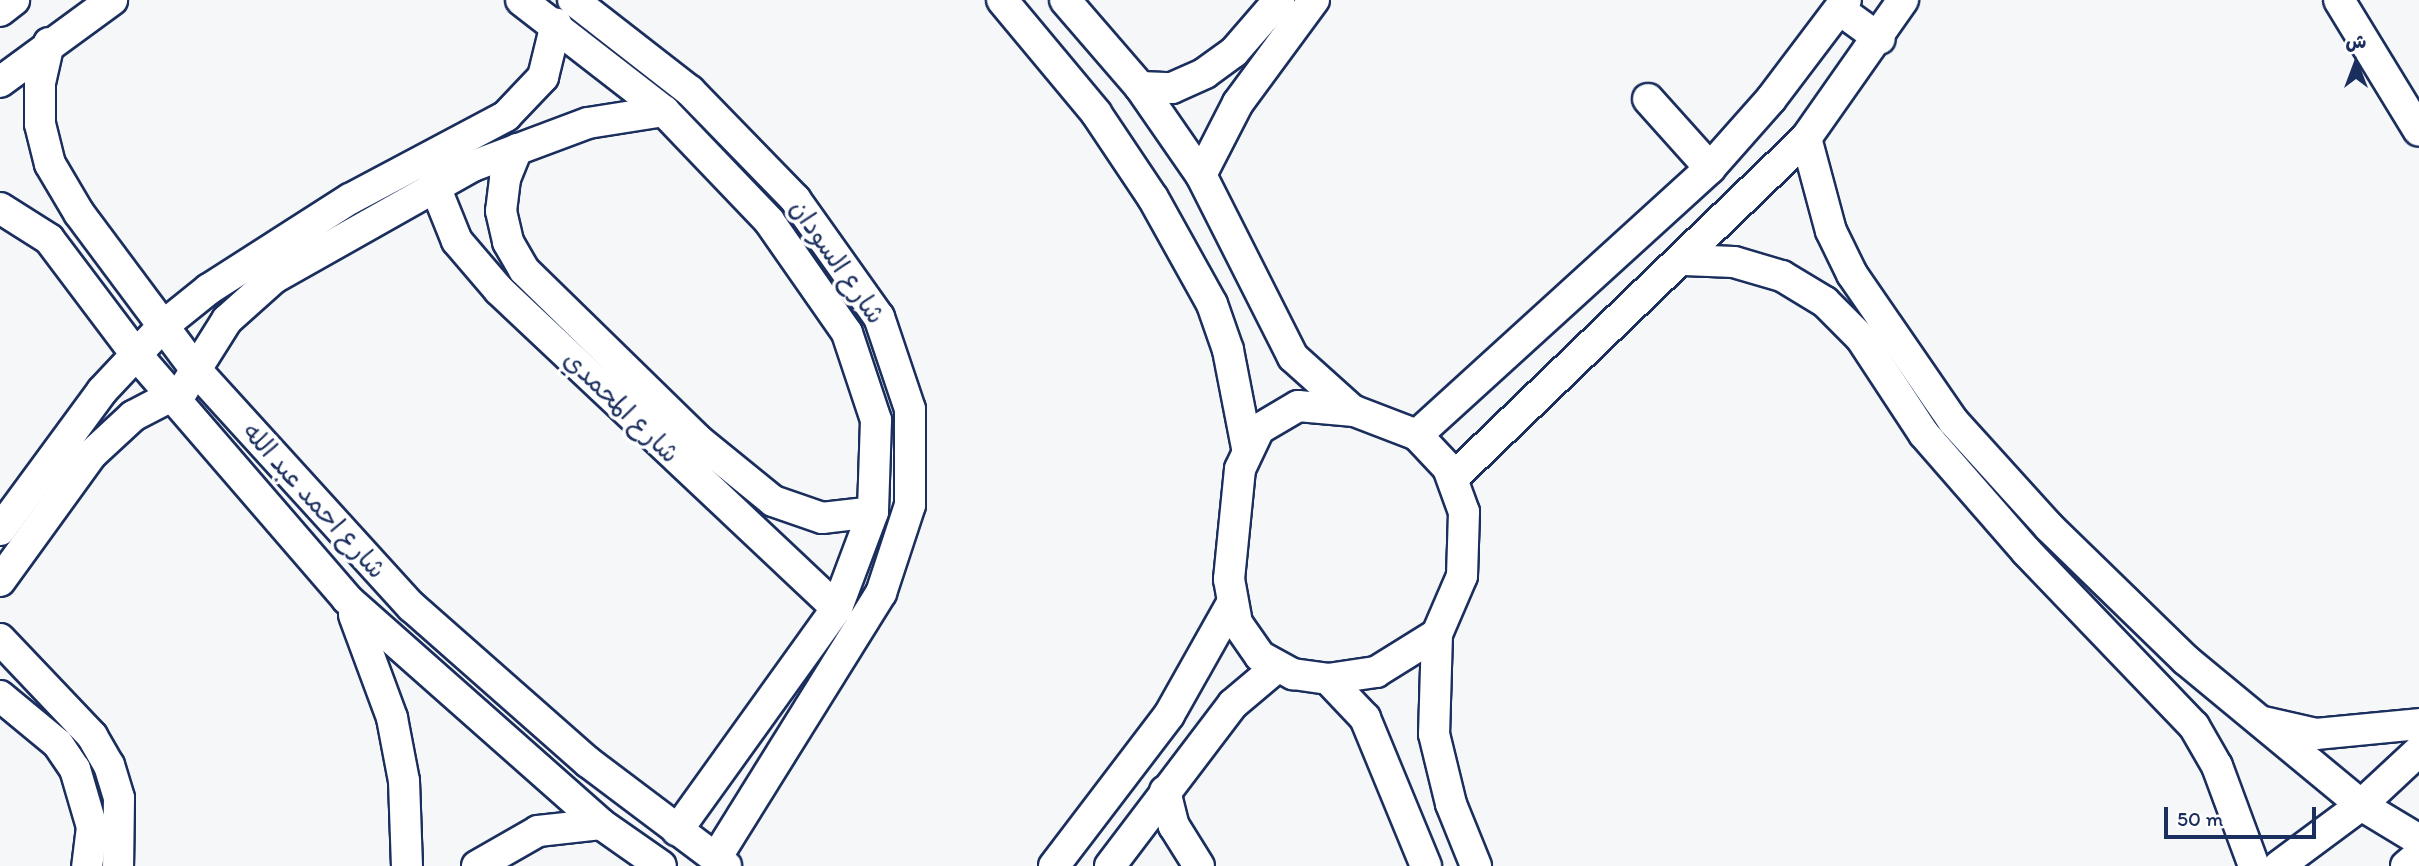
<!DOCTYPE html>
<meta charset="utf-8">
<style>
body{margin:0}
#map{position:relative;width:2419px;height:866px;overflow:hidden;background:#f6f7f9;font-family:Itim,"Playpen Sans Arabic",sans-serif}
div>[style]{position:absolute}
[style*='--x']{left:calc(var(--x)*1px);top:calc(var(--y)*1px);width:calc(var(--w)*1px);rotate:calc(var(--a)*1deg)}
.roads{filter:drop-shadow(2px 0 #1b2f5e) drop-shadow(-2px 0 #1b2f5e) drop-shadow(0 2px #1b2f5e) drop-shadow(0 -2px #1b2f5e)}
.minor>*{height:30px;margin:-15px;padding:0 15px;transform-origin:15px;border-radius:15px;background:#fff}
span{translate:-50% -50%;white-space:nowrap;text-align:center;line-height:1.15;-webkit-text-stroke:7px #fff;paint-order:stroke}
.street-label{font-size:26px;color:#1b2f5e}
.north{position:absolute;left:2321px;top:28px;width:70px;height:70px;-webkit-text-stroke:5px #fff;paint-order:stroke;rotate:0deg;font-size:19px;font-weight:700;line-height:28px;text-align:center;color:#1b2f5e}
.north::after{content:'';display:block;margin:auto;width:24px;height:32px;background:#1b2f5e;clip-path:polygon(50% 0,100% 100%,50% 72%,0 100%)}
.scale{position:absolute;left:2164px;top:807px;width:152px;height:32px;box-sizing:border-box;border:4px solid #1b2f5e;border-top:0;padding-left:9px;font-size:21px;line-height:24px;white-space:nowrap;color:#1b2f5e;-webkit-text-stroke:5px #fff;paint-order:stroke}
</style>
<div id="map">
<div class="roads">
<div class="minor">
<div style="--x:521;--y:0;--w:181;--a:37.8"></div>
<div style="--x:664;--y:111;--w:152;--a:46.3"></div>
<div style="--x:769;--y:221;--w:136;--a:55.1"></div>
<div style="--x:847;--y:333;--w:92;--a:71.6"></div>
<div style="--x:876;--y:420;--w:92;--a:91.9"></div>
<div style="--x:873;--y:512;--w:103;--a:110.6"></div>
<div style="--x:837;--y:608;--w:274;--a:125.7"></div>
<div style="--x:573;--y:0;--w:148;--a:37.9"></div>
<div style="--x:690;--y:91;--w:151;--a:45.8"></div>
<div style="--x:795;--y:199;--w:145;--a:54.6"></div>
<div style="--x:879;--y:317;--w:97;--a:71.4"></div>
<div style="--x:910;--y:409;--w:96;--a:90"></div>
<div style="--x:910;--y:505;--w:93;--a:108.2"></div>
<div style="--x:881;--y:593;--w:312;--a:121.9"></div>
<div style="--x:1002;--y:0;--w:147;--a:50.2"></div>
<div style="--x:1096;--y:113;--w:102;--a:56.2"></div>
<div style="--x:1153;--y:198;--w:121;--a:60.9"></div>
<div style="--x:1212;--y:304;--w:49;--a:70.8"></div>
<div style="--x:1228;--y:350;--w:100;--a:79"></div>
<div style="--x:1065;--y:0;--w:115;--a:49.2"></div>
<div style="--x:1140;--y:87;--w:107;--a:55.3"></div>
<div style="--x:1201;--y:175;--w:204;--a:63.2"></div>
<div style="--x:1293;--y:357;--w:78;--a:41.9"></div>
<div style="--x:2339;--y:0;--w:153;--a:58.6"></div>
<div style="--x:1840;--y:10;--w:49;--a:35.9"></div>
<div style="--x:0;--y:11;--w:18;--a:-38"></div>
<div style="--x:49;--y:43;--w:41;--a:102.7"></div>
<div style="--x:40;--y:83;--w:41;--a:90"></div>
<div style="--x:40;--y:124;--w:41;--a:76"></div>
<div style="--x:50;--y:164;--w:57;--a:59.4"></div>
<div style="--x:79;--y:213;--w:196;--a:53.3"></div>
<div style="--x:196;--y:370;--w:321;--a:47.7"></div>
<div style="--x:412;--y:607;--w:235;--a:41.4"></div>
<div style="--x:588;--y:762;--w:173;--a:37"></div>
<div style="--x:0;--y:82;--w:139;--a:-36.2"></div>
<div style="--x:1140;--y:87;--w:32;--a:2"></div>
<div style="--x:1172;--y:88;--w:36;--a:-24"></div>
<div style="--x:1205;--y:73;--w:36;--a:-36"></div>
<div style="--x:1234;--y:52;--w:69;--a:-49.1"></div>
<div style="--x:1648;--y:99;--w:93;--a:48.1"></div>
<div style="--x:1806;--y:138;--w:96;--a:75"></div>
<div style="--x:1831;--y:231;--w:48;--a:64"></div>
<div style="--x:1852;--y:274;--w:178;--a:55.5"></div>
<div style="--x:1953;--y:421;--w:143;--a:47.8"></div>
<div style="--x:2049;--y:527;--w:191;--a:44.2"></div>
<div style="--x:2186;--y:660;--w:227;--a:39.6"></div>
<div style="--x:2361;--y:805;--w:68;--a:31.1"></div>
<div style="--x:517;--y:149;--w:32;--a:112"></div>
<div style="--x:505;--y:179;--w:32;--a:97"></div>
<div style="--x:501;--y:211;--w:32;--a:77"></div>
<div style="--x:508;--y:242;--w:32;--a:60"></div>
<div style="--x:524;--y:270;--w:242;--a:44.3"></div>
<div style="--x:697;--y:439;--w:98;--a:39.2"></div>
<div style="--x:773;--y:501;--w:52;--a:19.1"></div>
<div style="--x:822;--y:518;--w:51;--a:-6.7"></div>
<div style="--x:1201;--y:175;--w:81;--a:-62.8"></div>
<div style="--x:1238;--y:103;--w:128;--a:-53.6"></div>
<div style="--x:434;--y:184;--w:61;--a:68"></div>
<div style="--x:457;--y:241;--w:65;--a:49.4"></div>
<div style="--x:499;--y:290;--w:464;--a:43.3"></div>
<div style="--x:0;--y:208;--w:58;--a:32.3"></div>
<div style="--x:49;--y:239;--w:143;--a:53"></div>
<div style="--x:135;--y:353;--w:325;--a:49.2"></div>
<div style="--x:347;--y:599;--w:339;--a:41.5"></div>
<div style="--x:601;--y:824;--w:73;--a:35"></div>
<div style="--x:1684;--y:260;--w:50;--a:2.3"></div>
<div style="--x:1734;--y:262;--w:50;--a:16.3"></div>
<div style="--x:1782;--y:276;--w:50;--a:31.2"></div>
<div style="--x:1825;--y:302;--w:51;--a:45"></div>
<div style="--x:1861;--y:338;--w:115;--a:56.7"></div>
<div style="--x:1924;--y:434;--w:155;--a:48.9"></div>
<div style="--x:2026;--y:551;--w:243;--a:46.2"></div>
<div style="--x:2194;--y:726;--w:46;--a:60.1"></div>
<div style="--x:2217;--y:766;--w:107;--a:69.7"></div>
<div style="--x:1417;--y:435;--w:396;--a:-42.3"></div>
<div style="--x:1710;--y:168;--w:92;--a:-48.5"></div>
<div style="--x:1771;--y:99;--w:124;--a:-52.9"></div>
<div style="--x:1454;--y:477;--w:489;--a:-43.9"></div>
<div style="--x:1806;--y:138;--w:169;--a:-54.9"></div>
<div style="--x:0;--y:530;--w:172;--a:-53.7"></div>
<div style="--x:102;--y:391;--w:89;--a:-46.8"></div>
<div style="--x:163;--y:326;--w:59;--a:-38.8"></div>
<div style="--x:209;--y:289;--w:167;--a:-32.6"></div>
<div style="--x:350;--y:199;--w:177;--a:-28"></div>
<div style="--x:506;--y:116;--w:54;--a:-46.5"></div>
<div style="--x:543;--y:77;--w:55;--a:-76.2"></div>
<div style="--x:0;--y:581;--w:157;--a:-54.1"></div>
<div style="--x:92;--y:454;--w:56;--a:-42.8"></div>
<div style="--x:133;--y:416;--w:56;--a:-27.5"></div>
<div style="--x:183;--y:390;--w:83;--a:-57.8"></div>
<div style="--x:227;--y:320;--w:63;--a:-41.8"></div>
<div style="--x:274;--y:278;--w:228;--a:-29.4"></div>
<div style="--x:473;--y:166;--w:123;--a:-20.5"></div>
<div style="--x:588;--y:123;--w:77;--a:-9"></div>
<div style="--x:354;--y:615;--w:110;--a:69.7"></div>
<div style="--x:392;--y:718;--w:64;--a:79.2"></div>
<div style="--x:404;--y:781;--w:85;--a:88"></div>
<div style="--x:1437;--y:634;--w:100;--a:91.7"></div>
<div style="--x:1434;--y:734;--w:72;--a:76.3"></div>
<div style="--x:1451;--y:804;--w:67;--a:68"></div>
<div style="--x:0;--y:639;--w:134;--a:46.5"></div>
<div style="--x:92;--y:736;--w:34;--a:60"></div>
<div style="--x:109;--y:765;--w:34;--a:73"></div>
<div style="--x:119;--y:798;--w:68;--a:90.8"></div>
<div style="--x:1328;--y:679;--w:49;--a:-8.3"></div>
<div style="--x:1376;--y:672;--w:72;--a:-31.9"></div>
<div style="--x:1437;--y:634;--w:63;--a:-66.7"></div>
<div style="--x:1462;--y:576;--w:64;--a:-88.2"></div>
<div style="--x:1464;--y:512;--w:47;--a:-110"></div>
<div style="--x:1448;--y:468;--w:45;--a:-133.2"></div>
<div style="--x:1417;--y:435;--w:67;--a:-159.1"></div>
<div style="--x:1354;--y:411;--w:56;--a:-174.9"></div>
<div style="--x:1298;--y:406;--w:45;--a:149.5"></div>
<div style="--x:1259;--y:429;--w:44;--a:115.4"></div>
<div style="--x:1240;--y:469;--w:111;--a:95.7"></div>
<div style="--x:1229;--y:579;--w:45;--a:79.7"></div>
<div style="--x:1237;--y:623;--w:40;--a:55.1"></div>
<div style="--x:1260;--y:656;--w:38;--a:29"></div>
<div style="--x:1293;--y:674;--w:35;--a:8"></div>
<div style="--x:1328;--y:679;--w:54;--a:46.5"></div>
<div style="--x:1365;--y:718;--w:160;--a:67.6"></div>
<div style="--x:0;--y:696;--w:75;--a:39.6"></div>
<div style="--x:58;--y:744;--w:30;--a:56"></div>
<div style="--x:75;--y:769;--w:60;--a:73.7"></div>
<div style="--x:92;--y:827;--w:39;--a:97"></div>
<div style="--x:2264;--y:722;--w:53;--a:13"></div>
<div style="--x:2316;--y:734;--w:103;--a:-5.5"></div>
<div style="--x:1165;--y:791;--w:36;--a:76"></div>
<div style="--x:1174;--y:826;--w:47;--a:58"></div>
<div style="--x:477;--y:866;--w:70;--a:-29.8"></div>
<div style="--x:538;--y:831;--w:63;--a:-6.3"></div>
<div style="--x:1054;--y:866;--w:190;--a:-52.7"></div>
<div style="--x:1169;--y:715;--w:129;--a:-60.6"></div>
<div style="--x:1110;--y:866;--w:203;--a:-52.8"></div>
<div style="--x:1233;--y:704;--w:57;--a:-40.1"></div>
<div style="--x:2279;--y:866;--w:102;--a:-36.6"></div>
<div style="--x:2361;--y:805;--w:79;--a:-43"></div>
<div style="--x:2406;--y:866;--w:17;--a:-40"></div>
</div>
</div>
<div class="street-label">
<span style="left:837px;top:262px;rotate:55deg">شارع السودان</span>
<span style="left:621px;top:407px;rotate:44deg">شارع المحمدي</span>
<span style="left:314px;top:501px;rotate:48deg">شارع احمد عبد الله</span>
</div>
<div class="north">ش</div>
<div class="scale">50 m</div>
</div>
